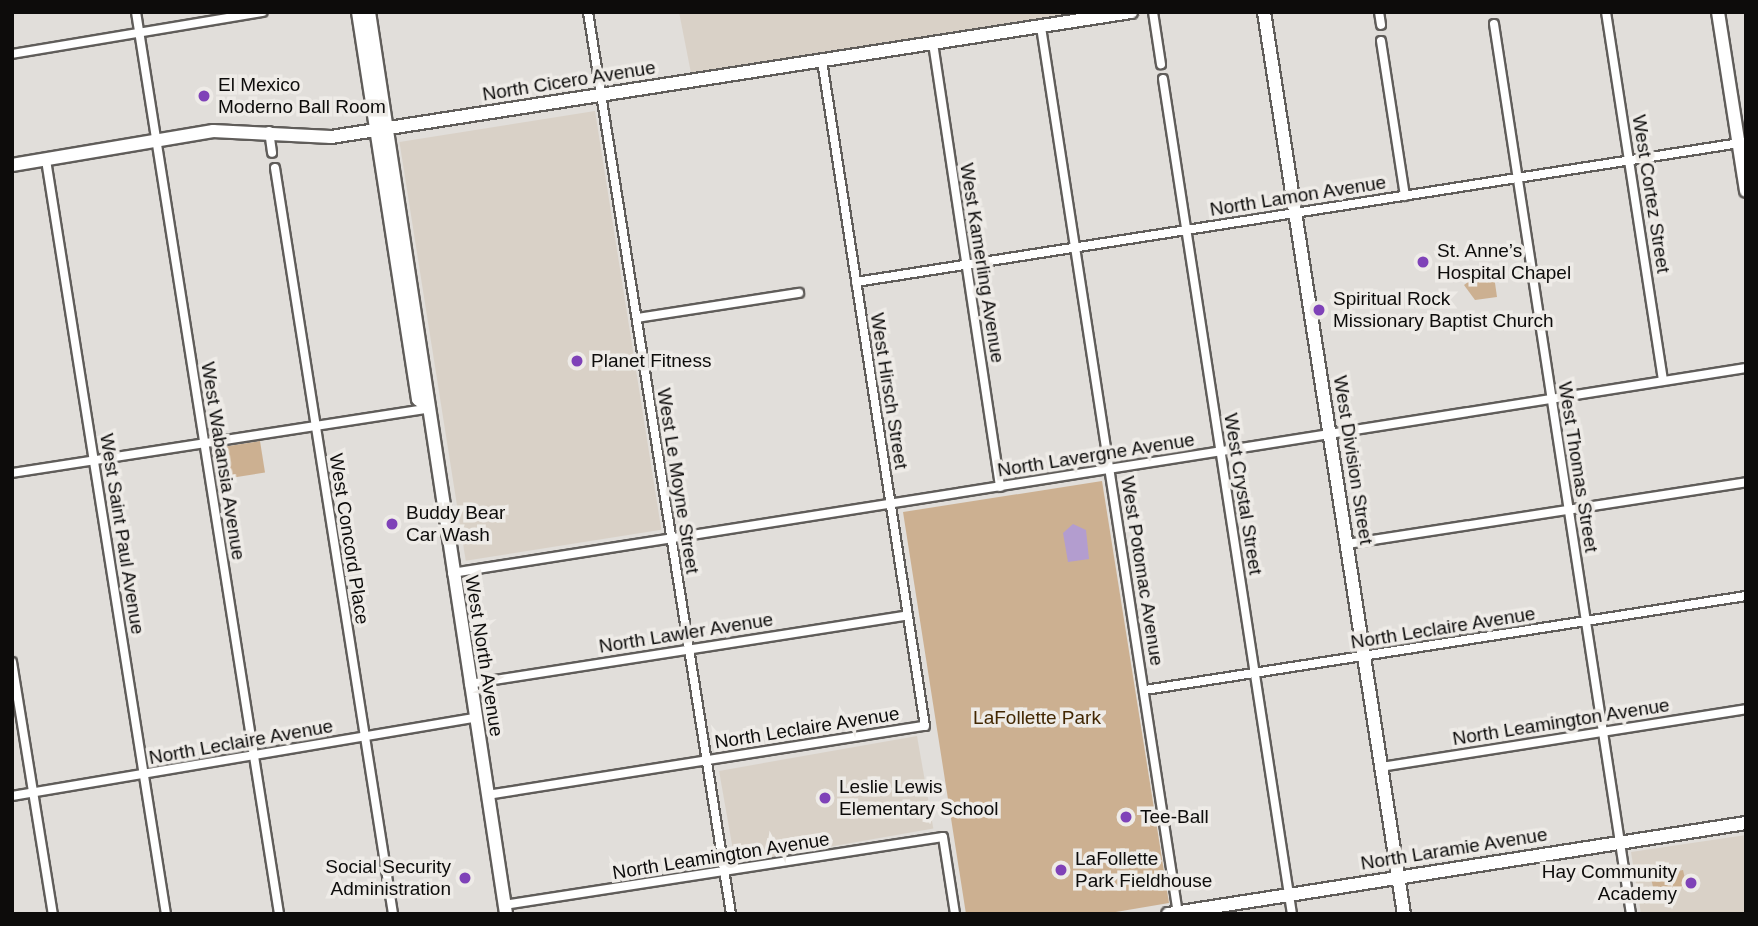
<!DOCTYPE html>
<meta charset="utf-8">
<style>
body{margin:0}
#map{position:relative;width:1758px;height:926px;overflow:hidden;background:#e1deda;font-family:Arial,sans-serif}
div>[style]{position:absolute}
[style*='--x']{left:calc(var(--x)*1px);top:calc(var(--y)*1px);width:calc(var(--w)*1px);rotate:calc(var(--a)*1deg)}
.built>*{inset:0;background:#d9d1c7;transform-origin:0 0}
.green>*{inset:0;background:#ccb091;transform-origin:0 0}
.water>*{inset:0;background:#b39dcf}
.roads{filter:drop-shadow(2px 0 #605d5a) drop-shadow(-2px 0 #605d5a) drop-shadow(0 2px #605d5a) drop-shadow(0 -2px #605d5a)}
.street>*{height:8px;margin:-4px;padding:0 4px;transform-origin:4px;border-radius:4px;background:#fff}
.secondary>*{height:12px;margin:-6px;padding:0 6px;transform-origin:6px;border-radius:6px;background:#fff}
.primary>*{height:12px;margin:-6px;padding:0 6px;transform-origin:6px;border-radius:6px;background:#fff}
.dots>*{width:19px;height:19px;translate:-50% -50%;box-sizing:border-box;border:4px solid #eeebe7;border-radius:50%}
span{translate:-50% -50%;white-space:nowrap;text-align:center;line-height:1.15;-webkit-text-stroke:7px #eeebe7;paint-order:stroke}
.street-label{font-size:19px;color:#0d0c0b}
.poi-label{font-size:19px;color:#0d0c0b}
.left{translate:0 -50%;text-align:left}
.right{translate:-100% -50%;text-align:right}
.park-label{font-size:19px;color:#422702}
.frame{position:absolute;inset:0;border:14px solid #0d0c0b;pointer-events:none}
</style>
<div id="map">
<div class="built">
<div style="clip-path:polygon(679px 12px,1088px 12px,691px 73px)"></div>
<div style="left:595px;top:111px;width:424px;height:198px;rotate:81deg"></div>
<div style="left:917px;top:736px;width:94px;height:201px;rotate:80deg"></div>
<div style="clip-path:polygon(1746px 835px,1746px 914px,1641px 914px,1631px 852px)"></div>
</div>
<div class="green">
<div style="clip-path:polygon(1483px 271px,1494px 276px,1497px 297px,1475px 300px,1464px 285px)"></div>
<div style="left:260px;top:441px;width:32px;height:43px;rotate:81deg"></div>
<div style="clip-path:polygon(1102px 481px,1169px 903px,1104px 914px,966px 914px,903px 512px)"></div>
<div style="left:1683px;top:870px;width:17px;height:33px;rotate:77deg"></div>
</div>
<div class="water">
<div style="clip-path:polygon(1073px 524px,1086px 530px,1089px 559px,1068px 562px,1063px 533px)"></div>
</div>
<div class="roads">
<div class="street">
<div style="--x:136;--y:12;--w:913;--a:80.99"></div>
<div style="--x:588;--y:12;--w:913;--a:80.99"></div>
<div style="--x:1153;--y:12;--w:53;--a:81.3"></div>
<div style="--x:1379;--y:12;--w:13;--a:81"></div>
<div style="--x:1606;--y:12;--w:373;--a:81.2"></div>
<div style="--x:1494;--y:24;--w:900;--a:81.25"></div>
<div style="--x:1041;--y:27;--w:898;--a:81.22"></div>
<div style="--x:1381;--y:41;--w:157;--a:81.2"></div>
<div style="--x:933;--y:43;--w:449;--a:81.4"></div>
<div style="--x:12;--y:54;--w:254;--a:-9.5"></div>
<div style="--x:1163;--y:79;--w:845;--a:81.22"></div>
<div style="--x:269;--y:131;--w:22;--a:82"></div>
<div style="--x:46;--y:160;--w:763;--a:80.96"></div>
<div style="--x:275;--y:168;--w:755;--a:81.01"></div>
<div style="--x:856;--y:282;--w:901;--a:-8.94"></div>
<div style="--x:637;--y:318;--w:164;--a:-8.8"></div>
<div style="--x:12;--y:473;--w:419;--a:-8.8"></div>
<div style="--x:1347;--y:544;--w:404;--a:-8.8"></div>
<div style="--x:452;--y:573;--w:1310;--a:-9"></div>
<div style="--x:12;--y:662;--w:255;--a:80.8"></div>
<div style="--x:469;--y:684;--w:444;--a:-8.9"></div>
<div style="--x:1145;--y:690;--w:608;--a:-8.89"></div>
<div style="--x:1381;--y:767;--w:370;--a:-9"></div>
<div style="--x:487;--y:795;--w:443;--a:-9"></div>
<div style="--x:925;--y:726;--w:673;--a:-98.8"></div>
<div style="--x:12;--y:796;--w:470;--a:-9.6"></div>
<div style="--x:504;--y:905;--w:444;--a:-8.8"></div>
<div style="--x:943;--y:837;--w:78;--a:81.1"></div>
</div>
<div class="secondary">
<div style="--x:1264;--y:12;--w:913;--a:81.18"></div>
<div style="--x:1718;--y:12;--w:181;--a:81.1"></div>
<div style="--x:1168;--y:914;--w:585;--a:-8.95"></div>
</div>
<div class="primary">
<div style="--x:358;--y:12;--w:392;--a:81.2"></div>
<div style="--x:418;--y:399;--w:9;--a:41"></div>
<div style="--x:369;--y:12;--w:912;--a:81.36"></div>
<div style="--x:12;--y:165;--w:204;--a:-9.6"></div>
<div style="--x:213;--y:131;--w:118;--a:2.9"></div>
<div style="--x:331;--y:137;--w:810;--a:-8.88"></div>
</div>
</div>
<div class="dots">
<div style="left:204px;top:96px;background:#7f42b8"></div>
<div style="left:1423px;top:262px;background:#7f42b8"></div>
<div style="left:1319px;top:310px;background:#7f42b8"></div>
<div style="left:577px;top:361px;background:#7f42b8"></div>
<div style="left:392px;top:524px;background:#7f42b8"></div>
<div style="left:825px;top:798px;background:#7f42b8"></div>
<div style="left:1126px;top:817px;background:#7f42b8"></div>
<div style="left:1061px;top:870px;background:#7f42b8"></div>
<div style="left:465px;top:878px;background:#7f42b8"></div>
<div style="left:1691px;top:883px;background:#7f42b8"></div>
</div>
<div class="street-label">
<span style="left:569px;top:81px;rotate:-9deg">North Cicero Avenue</span>
<span style="left:1651px;top:194px;rotate:81deg">West Cortez Street</span>
<span style="left:1298px;top:196px;rotate:-9deg">North Lamon Avenue</span>
<span style="left:982px;top:263px;rotate:81deg">West Kamerling Avenue</span>
<span style="left:889px;top:391px;rotate:81deg">West Hirsch Street</span>
<span style="left:1096px;top:455px;rotate:-9deg">North Lavergne Avenue</span>
<span style="left:1353px;top:460px;rotate:81deg">West Division Street</span>
<span style="left:223px;top:461px;rotate:81deg">West Wabansia Avenue</span>
<span style="left:1578px;top:467px;rotate:81deg">West Thomas Street</span>
<span style="left:678px;top:481px;rotate:81deg">West Le Moyne Street</span>
<span style="left:1243px;top:494px;rotate:81deg">West Crystal Street</span>
<span style="left:122px;top:534px;rotate:81deg">West Saint Paul Avenue</span>
<span style="left:349px;top:539px;rotate:81deg">West Concord Place</span>
<span style="left:1142px;top:571px;rotate:81deg">West Potomac Avenue</span>
<span style="left:1443px;top:628px;rotate:-9deg">North Leclaire Avenue</span>
<span style="left:686px;top:633px;rotate:-9deg">North Lawler Avenue</span>
<span style="left:484px;top:656px;rotate:81deg">West North Avenue</span>
<span style="left:1561px;top:722px;rotate:-9deg">North Leamington Avenue</span>
<span style="left:807px;top:728px;rotate:-9deg">North Leclaire Avenue</span>
<span style="left:241px;top:742px;rotate:-10deg">North Leclaire Avenue</span>
<span style="left:1454px;top:849px;rotate:-9deg">North Laramie Avenue</span>
<span style="left:721px;top:856px;rotate:-9deg">North Leamington Avenue</span>
</div>
<div class="poi-label">
<span class="left" style="left:218px;top:96px">El Mexico<br>Moderno Ball Room</span>
<span class="left" style="left:1437px;top:262px">St. Anne’s<br>Hospital Chapel</span>
<span class="left" style="left:1333px;top:310px">Spiritual Rock<br>Missionary Baptist Church</span>
<span class="left" style="left:591px;top:361px">Planet Fitness</span>
<span class="left" style="left:406px;top:524px">Buddy Bear<br>Car Wash</span>
<span class="left" style="left:839px;top:798px">Leslie Lewis<br>Elementary School</span>
<span class="left" style="left:1140px;top:817px">Tee-Ball</span>
<span class="left" style="left:1075px;top:870px">LaFollette<br>Park Fieldhouse</span>
<span class="right" style="left:451px;top:878px">Social Security<br>Administration</span>
<span class="right" style="left:1677px;top:883px">Hay Community<br>Academy</span>
</div>
<div class="park-label">
<span style="left:1037px;top:718px">LaFollette Park</span>
</div>
<div class="frame"></div>
</div>
